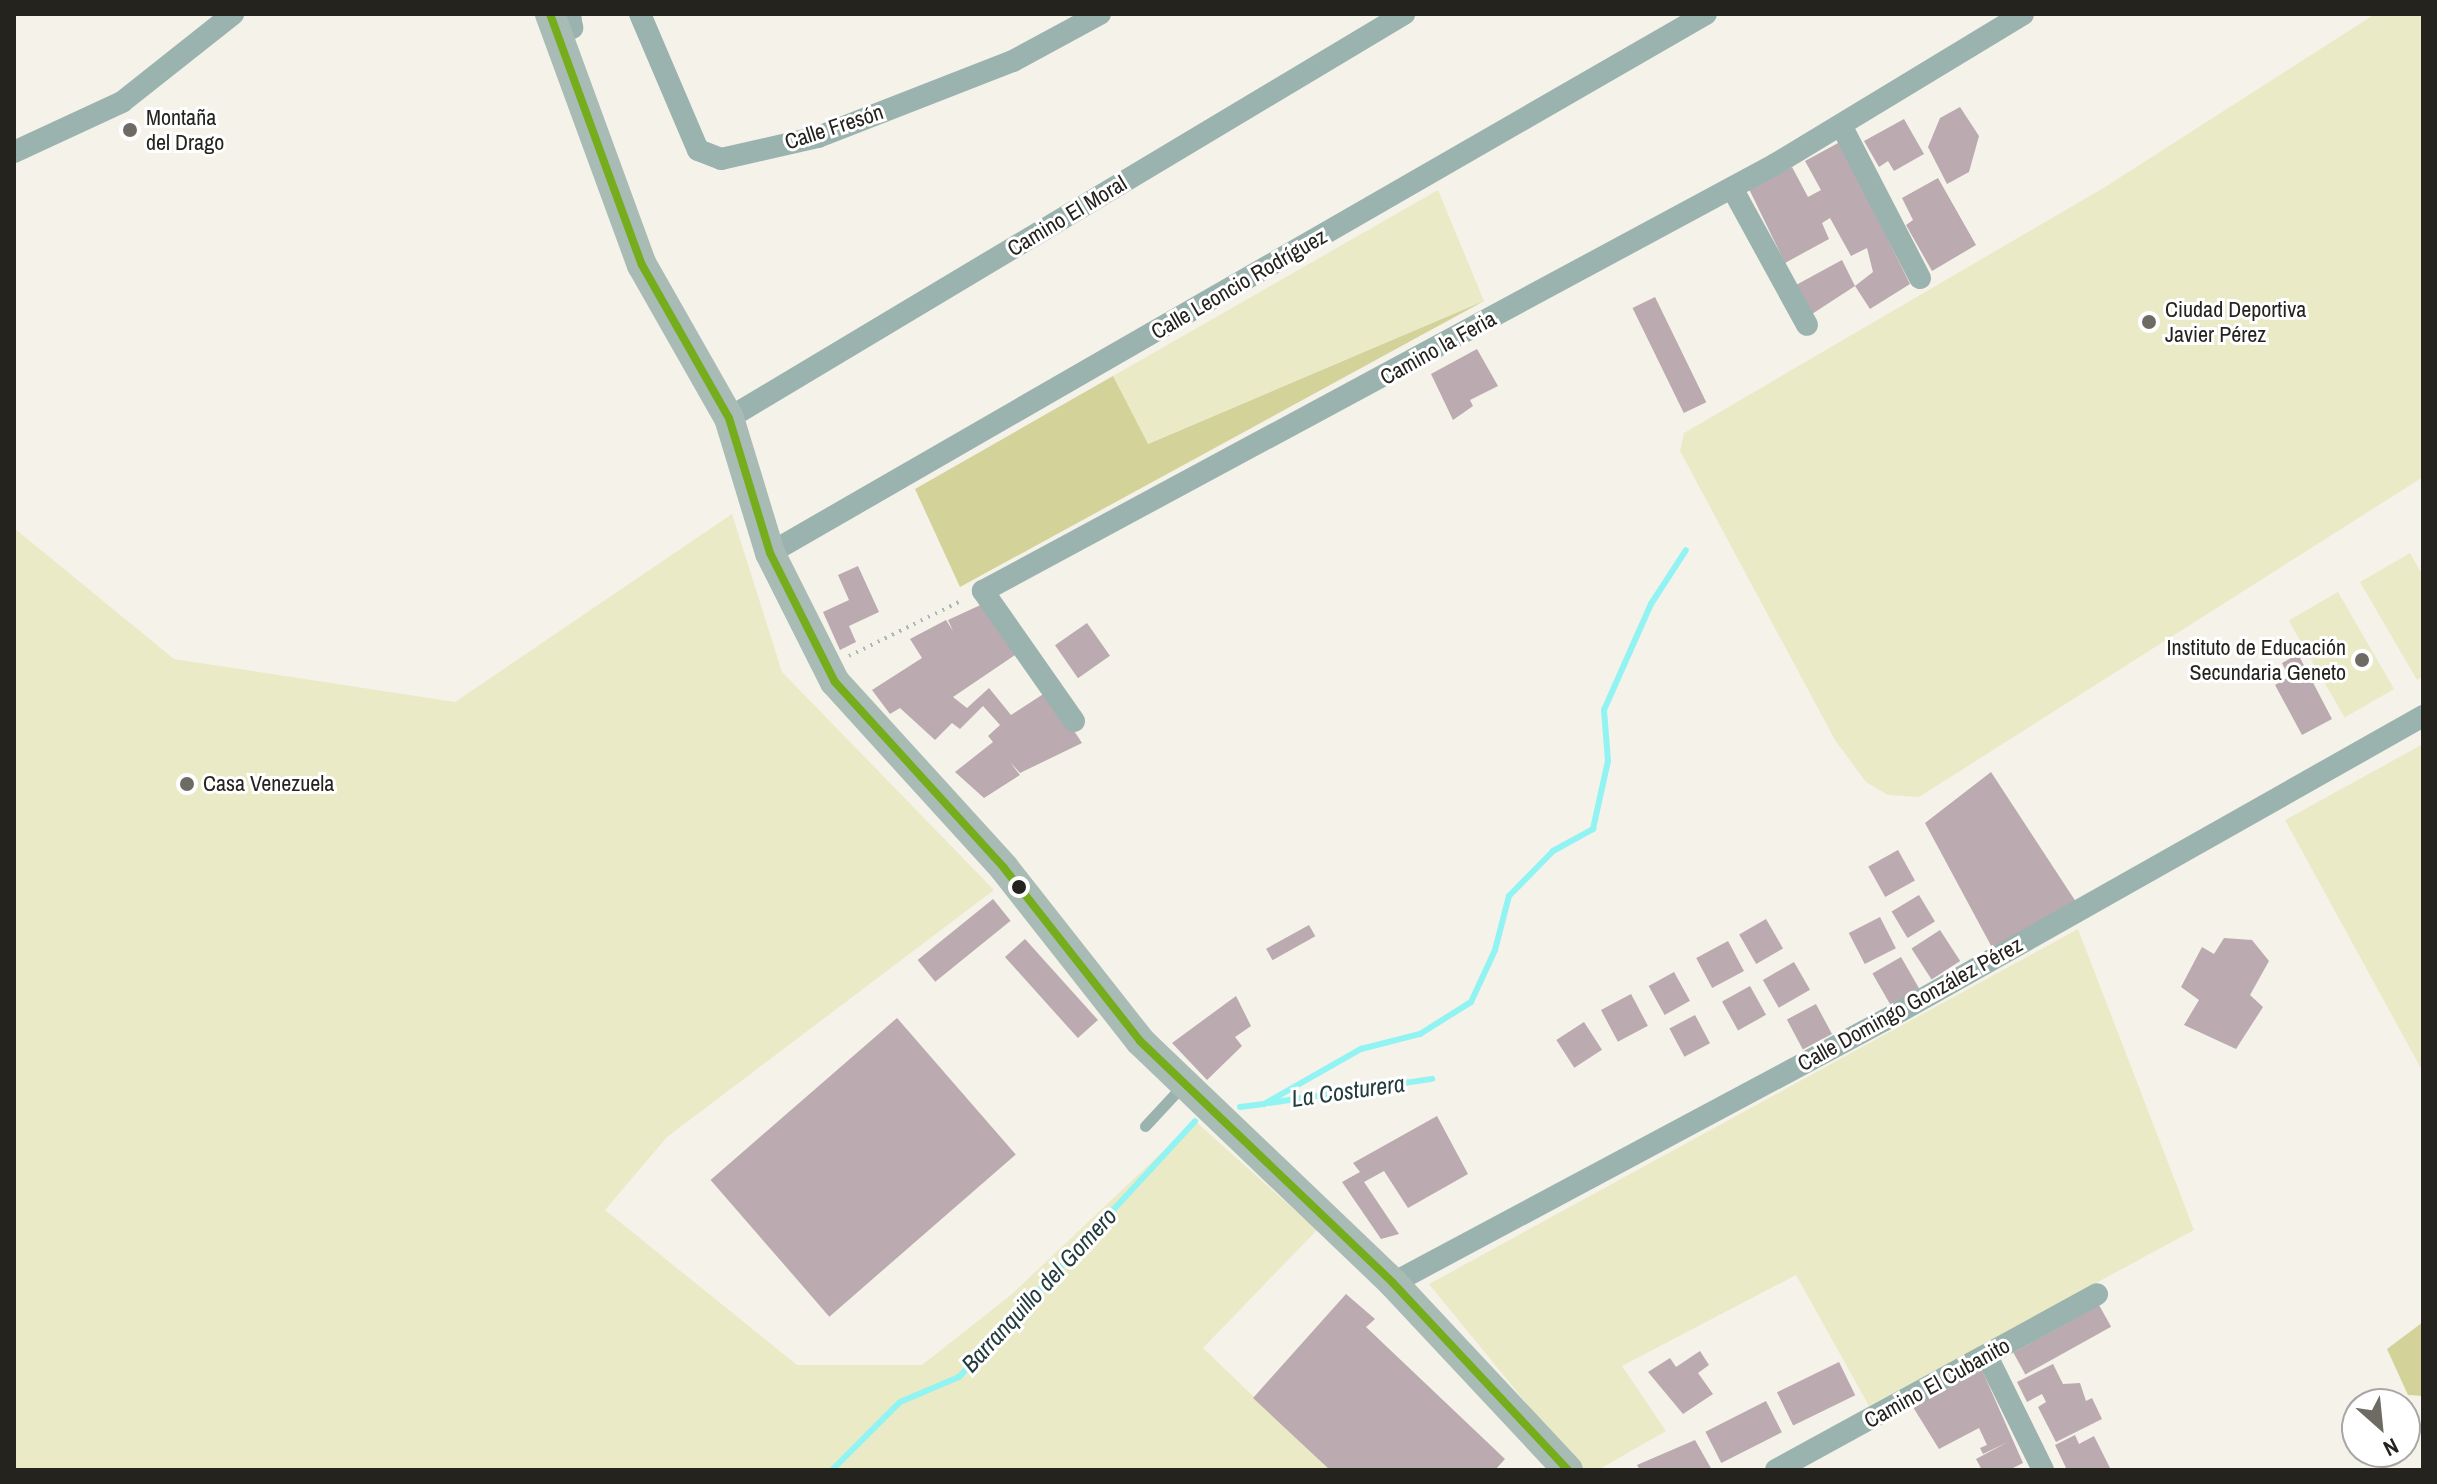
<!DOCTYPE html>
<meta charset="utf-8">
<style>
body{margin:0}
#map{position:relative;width:2437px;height:1484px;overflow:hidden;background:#f5f2ea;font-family:"Archivo Narrow",sans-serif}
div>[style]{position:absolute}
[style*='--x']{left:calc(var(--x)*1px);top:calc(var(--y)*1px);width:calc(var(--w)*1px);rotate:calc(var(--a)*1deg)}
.green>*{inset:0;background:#eaeac7;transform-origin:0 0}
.forest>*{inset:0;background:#d2d299}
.stream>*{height:6px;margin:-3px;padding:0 3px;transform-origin:3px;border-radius:3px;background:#92f3f3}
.building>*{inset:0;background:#bbaab0;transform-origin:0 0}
.path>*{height:4px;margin-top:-2px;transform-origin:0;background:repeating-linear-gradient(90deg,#aab7b4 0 2px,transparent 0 8px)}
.lane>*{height:11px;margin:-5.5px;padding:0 5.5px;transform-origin:5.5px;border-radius:5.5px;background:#9bb3ae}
.street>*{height:22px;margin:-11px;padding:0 11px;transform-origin:11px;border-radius:11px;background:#9bb3ae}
.secondary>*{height:30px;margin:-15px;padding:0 15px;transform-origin:15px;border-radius:15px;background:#a8bbb5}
.bus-1>*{height:8px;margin:-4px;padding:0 4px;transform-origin:4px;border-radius:4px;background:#75ad1c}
.dots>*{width:22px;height:22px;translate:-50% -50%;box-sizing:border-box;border:4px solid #fff;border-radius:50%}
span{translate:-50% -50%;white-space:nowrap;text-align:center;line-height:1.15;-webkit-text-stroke:6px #fff;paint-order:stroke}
.poi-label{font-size:22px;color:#25231e}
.left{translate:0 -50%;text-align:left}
.right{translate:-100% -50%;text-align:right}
.street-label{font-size:22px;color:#25231e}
.water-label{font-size:24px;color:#243c3d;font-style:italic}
.frame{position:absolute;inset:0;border:16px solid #25231e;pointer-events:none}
.north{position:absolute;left:2341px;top:1388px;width:80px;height:80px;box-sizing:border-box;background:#fff;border:2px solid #a8a7a5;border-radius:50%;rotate:153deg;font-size:22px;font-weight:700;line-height:32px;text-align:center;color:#25231e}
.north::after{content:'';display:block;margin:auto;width:28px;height:36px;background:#6e6b65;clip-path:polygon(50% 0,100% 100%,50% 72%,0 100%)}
</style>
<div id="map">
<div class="green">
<div style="clip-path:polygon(2375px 14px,2423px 14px,2423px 477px,1919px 797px,1888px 795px,1866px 782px,1835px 740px,1680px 451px,1684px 433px,2105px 187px)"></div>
<div style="clip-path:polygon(1438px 190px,1484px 301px,1147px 444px,1113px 376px)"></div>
<div style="clip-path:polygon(732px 514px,782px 672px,994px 890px,667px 1137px,605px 1210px,797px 1365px,922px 1365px,1012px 1294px,1195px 1121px,1317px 1230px,1203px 1348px,1330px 1470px,14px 1470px,14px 528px,174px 659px,455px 702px)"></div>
<div style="clip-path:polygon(2410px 553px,2423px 576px,2423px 676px,2417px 680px,2360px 582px)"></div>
<div style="left:2338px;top:592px;width:112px;height:57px;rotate:60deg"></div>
<div style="clip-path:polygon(2423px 744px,2423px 1072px,2285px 820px)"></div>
<div style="clip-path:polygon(2078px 929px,2194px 1230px,1869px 1406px,1796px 1275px,1622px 1366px,1666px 1431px,1598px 1470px,1581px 1470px,1429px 1284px)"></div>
</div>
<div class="forest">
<div style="clip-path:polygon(1484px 301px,960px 587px,915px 489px,1113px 376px,1148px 444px)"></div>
<div style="clip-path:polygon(2423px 1322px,2423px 1396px,2408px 1395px,2387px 1349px)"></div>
</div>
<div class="stream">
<div style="--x:1269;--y:1103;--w:165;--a:-8.4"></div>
<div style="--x:1240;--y:1107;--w:24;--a:-7"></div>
<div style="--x:1264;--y:1104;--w:112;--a:-29.6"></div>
<div style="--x:1361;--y:1049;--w:61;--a:-14.3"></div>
<div style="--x:1420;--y:1034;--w:60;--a:-32.1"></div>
<div style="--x:1471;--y:1002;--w:57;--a:-65.2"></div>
<div style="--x:1495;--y:950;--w:56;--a:-75.5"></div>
<div style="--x:1509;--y:896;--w:63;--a:-45.6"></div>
<div style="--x:1553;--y:851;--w:46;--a:-28.8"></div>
<div style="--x:1593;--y:829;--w:70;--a:-77.6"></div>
<div style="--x:1608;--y:761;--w:51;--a:-94.5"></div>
<div style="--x:1604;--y:710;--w:116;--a:-66.1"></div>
<div style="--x:1651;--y:604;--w:64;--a:-57.1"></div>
<div style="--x:832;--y:1470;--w:96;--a:-45"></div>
<div style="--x:900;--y:1402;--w:64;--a:-23"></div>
<div style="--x:959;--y:1377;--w:348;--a:-47.3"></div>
</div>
<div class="building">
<div style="clip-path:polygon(1960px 107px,1979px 136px,1969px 172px,1947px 184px,1928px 147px,1940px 118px)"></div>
<div style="clip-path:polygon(1904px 119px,1924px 154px,1894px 171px,1888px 161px,1879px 167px,1864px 141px)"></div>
<div style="clip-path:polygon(1840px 142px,1910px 284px,1870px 309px,1855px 286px,1873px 272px,1867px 248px,1851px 256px,1830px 218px,1822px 223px,1829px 239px,1785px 263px,1749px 189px,1792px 167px,1808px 197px,1821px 190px,1805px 161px)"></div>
<div style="clip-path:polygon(1938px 178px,1976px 245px,1932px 271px,1906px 225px,1913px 220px,1902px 198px)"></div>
<div style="clip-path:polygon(1842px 260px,1855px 286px,1812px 314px,1796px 285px)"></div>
<div style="left:1655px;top:297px;width:117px;height:25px;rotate:64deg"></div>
<div style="clip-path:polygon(1477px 349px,1498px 386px,1470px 400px,1473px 406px,1453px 420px,1431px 374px)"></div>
<div style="clip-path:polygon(858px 566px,879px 612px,849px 626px,856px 642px,840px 650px,823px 612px,849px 600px,838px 575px)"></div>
<div style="clip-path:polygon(987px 602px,1021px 651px,953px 697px,967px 708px,989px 688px,1011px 715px,1048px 691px,1082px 743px,1020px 773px,1010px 762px,1020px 775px,984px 798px,955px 772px,993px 742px,988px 736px,1000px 725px,983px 706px,960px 729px,952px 723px,935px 740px,900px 708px,890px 714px,872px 690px,922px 658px,910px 639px,946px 620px,953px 631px,948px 620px)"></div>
<div style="left:1087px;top:623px;width:40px;height:39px;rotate:55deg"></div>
<div style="clip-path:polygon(2298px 654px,2332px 719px,2302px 735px,2275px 685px,2289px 677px,2282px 663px)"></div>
<div style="clip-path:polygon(1991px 772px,2078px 905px,1995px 953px,1925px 823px)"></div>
<div style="left:1898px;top:850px;width:35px;height:34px;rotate:61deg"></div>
<div style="left:1919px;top:895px;width:31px;height:32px;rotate:59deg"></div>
<div style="left:993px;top:899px;width:28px;height:97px;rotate:51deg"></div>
<div style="left:1880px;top:917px;width:35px;height:35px;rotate:63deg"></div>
<div style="left:1766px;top:919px;width:34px;height:31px;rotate:60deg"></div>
<div style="left:1309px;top:925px;width:13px;height:49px;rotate:61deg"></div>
<div style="left:1940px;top:930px;width:37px;height:34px;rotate:57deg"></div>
<div style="clip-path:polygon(2224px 938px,2252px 940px,2269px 961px,2250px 995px,2263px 1007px,2236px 1049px,2184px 1025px,2199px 1000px,2181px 987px,2202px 947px,2214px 954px)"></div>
<div style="left:1025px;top:939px;width:109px;height:27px;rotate:48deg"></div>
<div style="left:1728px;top:941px;width:34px;height:36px;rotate:62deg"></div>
<div style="left:1901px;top:957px;width:36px;height:33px;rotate:60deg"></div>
<div style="left:1794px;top:962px;width:32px;height:36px;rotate:60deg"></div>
<div style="left:1674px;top:972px;width:33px;height:29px;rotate:61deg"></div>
<div style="left:1750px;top:986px;width:33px;height:32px;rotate:61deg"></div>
<div style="left:1631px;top:994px;width:36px;height:34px;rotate:62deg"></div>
<div style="clip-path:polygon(1236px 996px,1251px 1026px,1235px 1037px,1242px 1046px,1207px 1080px,1172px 1043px)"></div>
<div style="left:1816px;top:1004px;width:34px;height:33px;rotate:62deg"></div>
<div style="left:1695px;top:1015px;width:32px;height:29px;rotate:62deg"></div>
<div style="left:897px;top:1018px;width:181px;height:247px;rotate:49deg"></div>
<div style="left:1584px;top:1022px;width:33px;height:33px;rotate:57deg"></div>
<div style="clip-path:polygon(1437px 1116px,1468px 1174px,1408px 1208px,1384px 1171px,1364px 1182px,1399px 1234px,1381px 1239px,1342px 1182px,1360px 1172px,1353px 1163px)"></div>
<div style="clip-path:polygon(1346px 1294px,1375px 1319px,1366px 1327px,1505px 1459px,1495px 1470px,1330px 1470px,1253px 1398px)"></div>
<div style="left:2099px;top:1305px;width:25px;height:98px;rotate:61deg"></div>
<div style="clip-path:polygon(1700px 1351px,1709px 1365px,1698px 1373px,1713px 1394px,1683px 1414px,1648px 1372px,1670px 1358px,1676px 1367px)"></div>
<div style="left:1839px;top:1362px;width:37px;height:69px;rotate:64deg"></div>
<div style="clip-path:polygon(2053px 1364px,2063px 1384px,2080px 1383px,2086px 1401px,2092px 1398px,2102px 1419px,2056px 1442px,2038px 1407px,2046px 1402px,2042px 1394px,2027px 1402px,2017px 1382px)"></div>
<div style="clip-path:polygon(1982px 1370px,2023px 1463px,2009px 1470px,1982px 1470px,1976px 1459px,2008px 1442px,1983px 1454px,1980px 1448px,1987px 1445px,1979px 1428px,1939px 1449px,1913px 1407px)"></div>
<div style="left:1766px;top:1401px;width:35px;height:68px;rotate:63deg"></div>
<div style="clip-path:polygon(2075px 1435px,2079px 1444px,2094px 1436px,2111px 1470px,2067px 1470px,2055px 1445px)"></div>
<div style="clip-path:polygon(1695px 1440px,1712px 1470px,1640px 1470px,1637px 1465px)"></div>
</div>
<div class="path">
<div style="--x:849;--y:656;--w:127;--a:-26.2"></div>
</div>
<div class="lane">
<div style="--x:1145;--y:1126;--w:56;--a:-47.2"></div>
</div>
<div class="street">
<div style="--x:640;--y:14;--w:148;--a:66.9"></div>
<div style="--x:698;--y:150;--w:25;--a:21"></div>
<div style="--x:721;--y:159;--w:99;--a:-12.8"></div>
<div style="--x:818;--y:137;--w:209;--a:-21.3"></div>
<div style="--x:1013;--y:61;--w:99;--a:-28.4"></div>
<div style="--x:557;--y:32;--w:16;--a:-15"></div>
<div style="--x:572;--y:28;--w:14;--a:-98"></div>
<div style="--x:1842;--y:127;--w:170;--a:62.7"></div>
<div style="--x:14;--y:152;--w:119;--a:-24.8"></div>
<div style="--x:122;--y:102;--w:142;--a:-38.4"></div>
<div style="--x:1732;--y:188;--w:156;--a:61.3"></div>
<div style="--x:729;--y:418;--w:787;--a:-30.9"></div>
<div style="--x:770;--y:553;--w:1080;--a:-29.94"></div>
<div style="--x:1074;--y:721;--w:159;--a:-125"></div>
<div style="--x:983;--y:591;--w:898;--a:-28.31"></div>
<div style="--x:1774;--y:165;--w:291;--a:-31.2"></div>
<div style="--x:1393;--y:1283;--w:558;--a:-28.13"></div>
<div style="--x:1885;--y:1020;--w:618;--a:-29.47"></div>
<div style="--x:1987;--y:1356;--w:127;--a:63.8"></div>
<div style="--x:1776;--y:1470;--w:366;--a:-28.7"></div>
</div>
<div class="secondary">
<div style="--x:550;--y:14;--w:267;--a:69.9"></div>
<div style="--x:642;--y:265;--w:176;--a:60.4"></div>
<div style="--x:729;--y:418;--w:141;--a:73.1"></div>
<div style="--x:770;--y:553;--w:144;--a:63.3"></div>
<div style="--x:835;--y:682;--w:251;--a:47.7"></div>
<div style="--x:1004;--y:868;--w:220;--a:51.8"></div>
<div style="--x:1140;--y:1041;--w:350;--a:43.7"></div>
<div style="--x:1393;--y:1283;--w:256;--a:46.9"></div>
</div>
<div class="bus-1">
<div style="--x:550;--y:14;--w:267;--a:69.9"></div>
<div style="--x:642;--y:265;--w:176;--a:60.4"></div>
<div style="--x:729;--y:418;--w:141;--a:73.1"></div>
<div style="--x:770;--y:553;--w:144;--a:63.3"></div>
<div style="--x:835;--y:682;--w:251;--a:47.7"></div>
<div style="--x:1004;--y:868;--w:220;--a:51.8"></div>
<div style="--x:1140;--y:1041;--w:350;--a:43.7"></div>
<div style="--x:1393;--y:1283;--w:256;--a:46.9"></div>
</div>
<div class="dots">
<div style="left:130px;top:130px;background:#6e6b65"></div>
<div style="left:2149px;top:322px;background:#6e6b65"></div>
<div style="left:2362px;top:660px;background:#6e6b65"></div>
<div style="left:187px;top:784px;background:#6e6b65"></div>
<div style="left:1019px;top:887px;background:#25231e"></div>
</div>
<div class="poi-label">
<span class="left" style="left:146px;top:130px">Montaña<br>del Drago</span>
<span class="left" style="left:2165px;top:322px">Ciudad Deportiva<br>Javier Pérez</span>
<span class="right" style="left:2346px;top:660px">Instituto de Educación<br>Secundaria Geneto</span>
<span class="left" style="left:203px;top:784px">Casa Venezuela</span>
</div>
<div class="street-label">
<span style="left:834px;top:127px;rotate:-18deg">Calle Fresón</span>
<span style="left:1067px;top:216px;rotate:-31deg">Camino El Moral</span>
<span style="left:1239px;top:284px;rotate:-30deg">Calle Leoncio Rodríguez</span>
<span style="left:1438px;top:348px;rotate:-29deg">Camino la Feria</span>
<span style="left:1910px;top:1004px;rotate:-29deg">Calle Domingo González Pérez</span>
<span style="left:1937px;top:1383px;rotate:-29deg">Camino El Cubanito</span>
</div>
<div class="water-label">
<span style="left:1348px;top:1091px;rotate:-8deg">La Costurera</span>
<span style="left:1039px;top:1290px;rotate:-47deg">Barranquillo del Gomero</span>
</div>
<div class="frame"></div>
<div class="north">N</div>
</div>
